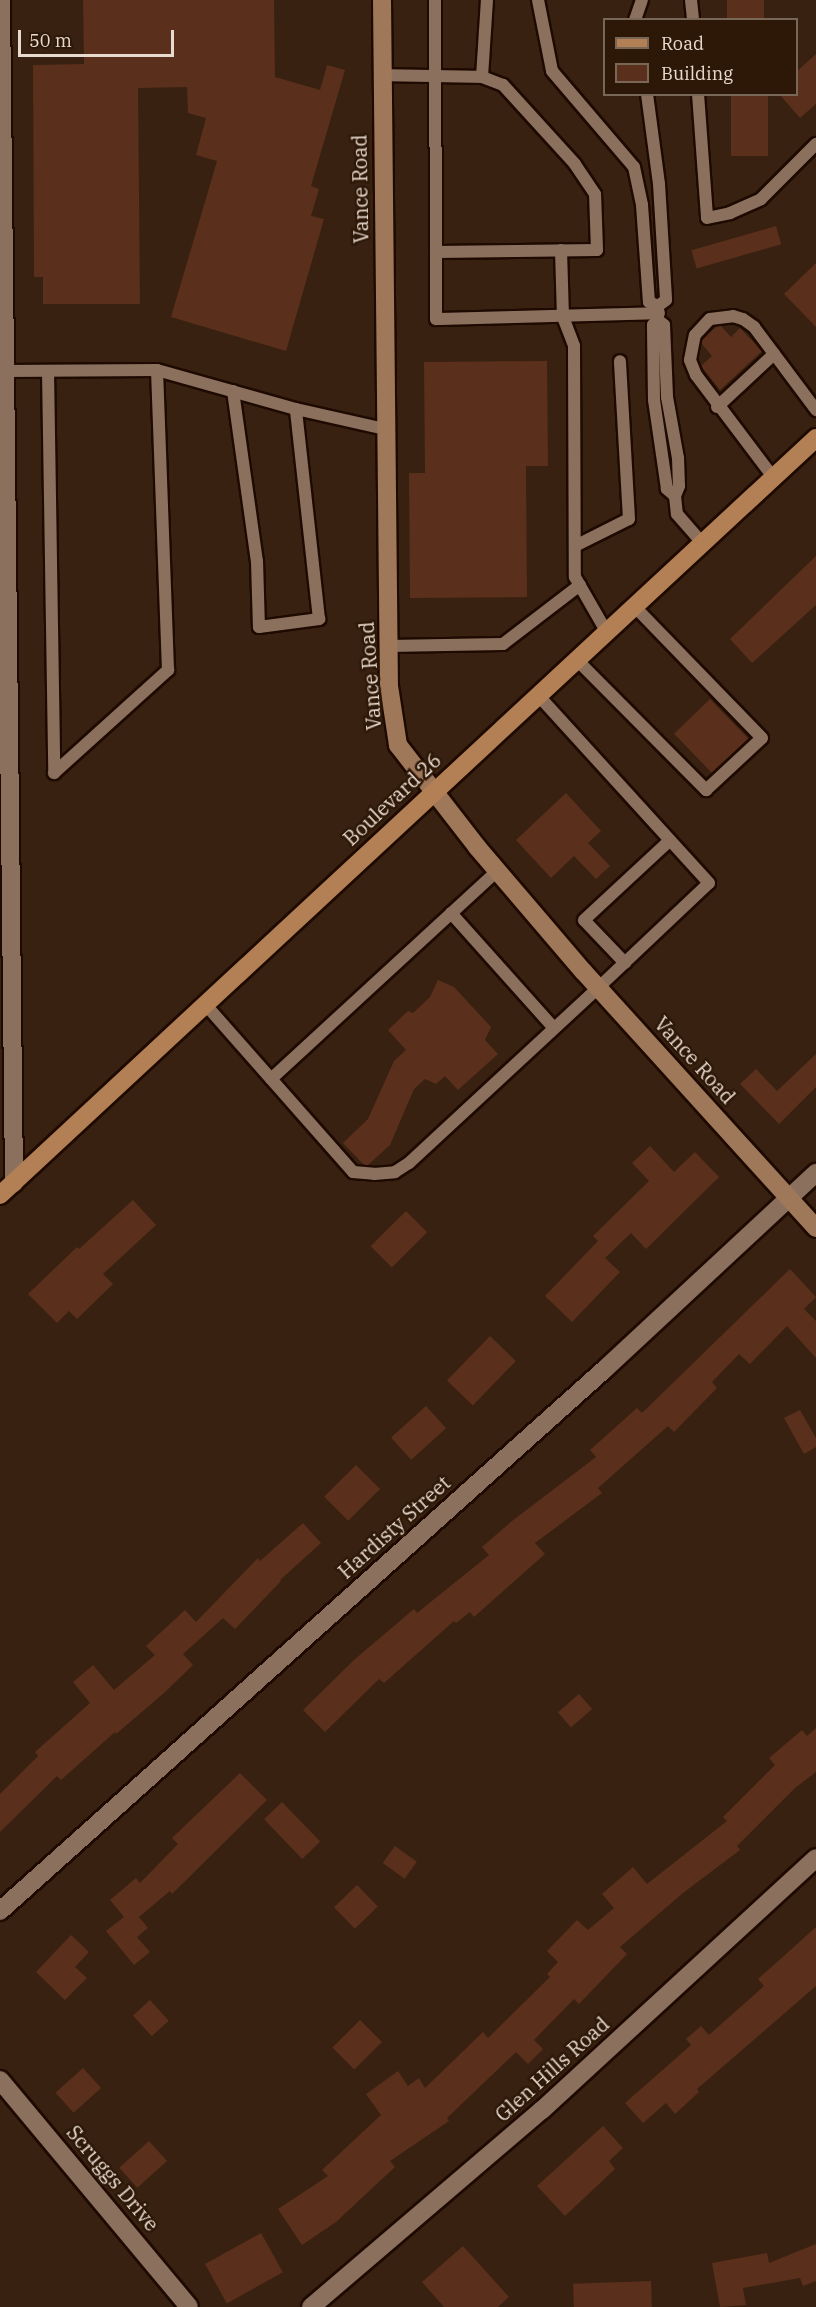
<!DOCTYPE html>
<style>
body{margin:0}
#map{position:relative;width:816px;height:2307px;overflow:hidden;background:#382111;font-family:"IBM Plex Serif",serif}
div>[style]{position:absolute}
[style*='--x']{left:calc(var(--x)*1px);top:calc(var(--y)*1px);width:calc(var(--w)*1px);rotate:calc(var(--a)*1deg)}
.building>*{inset:0;background:#5a2f1b;transform-origin:0 0}
.roads{filter:drop-shadow(2px 0 #1e0a00) drop-shadow(-2px 0 #1e0a00) drop-shadow(0 2px #1e0a00) drop-shadow(0 -2px #1e0a00)}
.lane>*{height:12px;margin:-6px;padding:0 6px;transform-origin:6px;border-radius:6px;background:#8b705e}
.street>*{height:18px;margin:-9px;padding:0 9px;transform-origin:9px;border-radius:9px;background:#8b705e}
.secondary>*{height:18px;margin:-9px;padding:0 9px;transform-origin:9px;border-radius:9px;background:#9f785a}
.primary>*{height:18px;margin:-9px;padding:0 9px;transform-origin:9px;border-radius:9px;background:#b38056}
span{translate:-50% -50%;white-space:nowrap;text-align:center;line-height:1.15;-webkit-text-stroke:5px #2d1807;paint-order:stroke}
.street-label{font-size:20px;color:#e9dacf}
.legend{position:absolute;left:603px;top:18px;width:195px;height:78px;box-sizing:border-box;background:#2d1807;border:2px solid #786657;margin:0;padding:8px 10px;list-style:none;font-size:18px;color:#e9dacf}
.legend li{display:flex;align-items:center;gap:12px;height:30px}
.legend b{width:30px;border:2px solid #786657}
.scale{position:absolute;left:18px;top:30px;width:156px;height:27px;box-sizing:border-box;border:3px solid #e9dacf;border-top:0;padding-left:8px;font-size:18px;line-height:21px;white-space:nowrap;color:#e9dacf;-webkit-text-stroke:4px #2d1807;paint-order:stroke}
</style>
<div id="map">
<div class="building">
<div style="clip-path:polygon(83px 0,274px 0,275px 77px,320px 90px,327px 65px,345px 70px,311px 186px,319px 189px,311px 216px,324px 219px,286px 351px,171px 317px,217px 161px,196px 155px,206px 118px,188px 113px,187px 87px,138px 88px,140px 304px,43px 304px,43px 277px,34px 277px,33px 65px,84px 64px)"></div>
<div style="left:727px;top:0;width:37px;height:20px"></div>
<div style="clip-path:polygon(816px 54px,816px 104px,800px 118px,779px 94px,796px 94px,796px 72px)"></div>
<div style="left:731px;top:94px;width:37px;height:62px"></div>
<div style="left:776px;top:226px;width:19px;height:88px;rotate:74deg"></div>
<div style="clip-path:polygon(816px 263px,816px 327px,784px 294px)"></div>
<div style="clip-path:polygon(717px 326px,721px 326px,731px 337px,740px 328px,762px 351px,720px 390px,701px 366px,712px 356px,702px 344px,702px 340px)"></div>
<div style="clip-path:polygon(547px 361px,548px 466px,526px 466px,527px 597px,410px 598px,409px 473px,425px 473px,424px 362px)"></div>
<div style="clip-path:polygon(816px 556px,816px 605px,752px 663px,730px 639px)"></div>
<div style="left:710px;top:699px;width:56px;height:50px;rotate:46deg"></div>
<div style="clip-path:polygon(566px 793px,601px 831px,588px 843px,610px 866px,596px 879px,574px 856px,551px 878px,516px 840px)"></div>
<div style="clip-path:polygon(438px 980px,454px 987px,491px 1027px,485px 1040px,498px 1054px,458px 1090px,445px 1076px,436px 1084px,425px 1079px,414px 1089px,390px 1145px,368px 1165px,364px 1165px,343px 1143px,368px 1119px,394px 1061px,406px 1050px,388px 1030px,408px 1011px,413px 1013px,430px 997px)"></div>
<div style="clip-path:polygon(816px 1054px,816px 1087px,779px 1124px,740px 1084px,756px 1069px,777px 1091px)"></div>
<div style="clip-path:polygon(650px 1146px,674px 1172px,695px 1152px,719px 1177px,646px 1249px,631px 1233px,605px 1258px,620px 1272px,572px 1322px,545px 1296px,598px 1241px,593px 1236px,649px 1181px,632px 1163px)"></div>
<div style="clip-path:polygon(133px 1200px,156px 1225px,103px 1274px,113px 1284px,77px 1319px,69px 1311px,57px 1323px,28px 1294px,77px 1247px,79px 1249px)"></div>
<div style="left:406px;top:1211px;width:30px;height:50px;rotate:45deg"></div>
<div style="clip-path:polygon(790px 1269px,816px 1297px,804px 1309px,816px 1321px,816px 1358px,787px 1326px,750px 1364px,739px 1354px,712px 1382px,717px 1388px,674px 1432px,668px 1426px,598px 1488px,602px 1493px,535px 1543px,545px 1554px,474px 1617px,470px 1612px,456px 1623px,454px 1621px,384px 1683px,379px 1679px,325px 1732px,303px 1710px,355px 1659px,414px 1609px,417px 1613px,489px 1555px,482px 1547px,512px 1521px,596px 1457px,590px 1450px,637px 1408px,642px 1413px)"></div>
<div style="left:490px;top:1336px;width:36px;height:62px;rotate:44deg"></div>
<div style="left:426px;top:1406px;width:30px;height:47px;rotate:48deg"></div>
<div style="clip-path:polygon(800px 1410px,816px 1438px,816px 1447px,804px 1454px,784px 1418px)"></div>
<div style="left:356px;top:1465px;width:34px;height:45px;rotate:45deg"></div>
<div style="clip-path:polygon(303px 1523px,321px 1543px,280px 1580px,281px 1581px,235px 1629px,223px 1618px,183px 1654px,193px 1665px,164px 1693px,116px 1734px,115px 1732px,61px 1780px,57px 1776px,0 1832px,0 1794px,38px 1756px,35px 1752px,90px 1703px,73px 1682px,93px 1665px,114px 1690px,155px 1655px,146px 1646px,185px 1610px,196px 1622px,258px 1558px,260px 1561px)"></div>
<div style="left:579px;top:1694px;width:20px;height:28px;rotate:49deg"></div>
<div style="clip-path:polygon(816px 1728px,816px 1772px,795px 1788px,737px 1846px,740px 1850px,683px 1893px,620px 1947px,627px 1954px,579px 2004px,574px 1999px,534px 2040px,543px 2049px,528px 2064px,516px 2052px,447px 2118px,449px 2121px,390px 2161px,395px 2167px,336px 2222px,302px 2245px,278px 2209px,328px 2176px,322px 2170px,381px 2115px,366px 2094px,398px 2071px,408px 2086px,419px 2078px,425px 2088px,483px 2032px,488px 2038px,550px 1977px,547px 1974px,558px 1962px,547px 1951px,577px 1920px,588px 1930px,614px 1908px,602px 1894px,633px 1867px,647px 1884px,727px 1821px,723px 1817px,775px 1765px,769px 1758px,802px 1730px,807px 1736px)"></div>
<div style="clip-path:polygon(240px 1773px,267px 1800px,172px 1894px,170px 1891px,139px 1917px,148px 1928px,137px 1937px,150px 1952px,134px 1965px,106px 1931px,124px 1917px,110px 1900px,136px 1878px,140px 1883px,178px 1844px,172px 1838px)"></div>
<div style="left:282px;top:1802px;width:55px;height:25px;rotate:46deg"></div>
<div style="left:395px;top:1846px;width:27px;height:21px;rotate:36deg"></div>
<div style="left:357px;top:1885px;width:30px;height:32px;rotate:46deg"></div>
<div style="clip-path:polygon(816px 1927px,816px 1986px,697px 2089px,699px 2092px,675px 2114px,666px 2103px,643px 2123px,625px 2103px,691px 2045px,686px 2039px,701px 2026px,709px 2035px,764px 1986px,758px 1979px)"></div>
<div style="clip-path:polygon(71px 1935px,89px 1952px,75px 1967px,87px 1978px,65px 2000px,36px 1972px)"></div>
<div style="left:150px;top:2000px;width:28px;height:23px;rotate:48deg"></div>
<div style="left:360px;top:2020px;width:31px;height:39px;rotate:45deg"></div>
<div style="left:83px;top:2068px;width:27px;height:37px;rotate:48deg"></div>
<div style="clip-path:polygon(603px 2126px,623px 2148px,609px 2161px,615px 2169px,565px 2216px,537px 2186px)"></div>
<div style="left:149px;top:2141px;width:27px;height:40px;rotate:48deg"></div>
<div style="left:261px;top:2233px;width:45px;height:64px;rotate:61deg"></div>
<div style="clip-path:polygon(816px 2244px,816px 2281px,803px 2286px,800px 2278px,743px 2288px,746px 2305px,720px 2307px,712px 2263px,767px 2253px,769px 2263px)"></div>
<div style="clip-path:polygon(463px 2246px,509px 2297px,498px 2307px,444px 2307px,422px 2282px)"></div>
<div style="left:651px;top:2281px;width:26px;height:78px;rotate:88deg"></div>
</div>
<div class="roads">
<div class="lane">
<div style="--x:435;--y:0;--w:319;--a:89.8"></div>
<div style="--x:436;--y:319;--w:223;--a:-1.5"></div>
<div style="--x:538;--y:0;--w:72;--a:78.8"></div>
<div style="--x:552;--y:71;--w:126;--a:49.5"></div>
<div style="--x:634;--y:167;--w:39;--a:78"></div>
<div style="--x:642;--y:205;--w:97;--a:85.9"></div>
<div style="--x:649;--y:302;--w:10;--a:24"></div>
<div style="--x:691;--y:0;--w:20;--a:84"></div>
<div style="--x:635;--y:20;--w:21;--a:-71"></div>
<div style="--x:382;--y:75;--w:100;--a:1.1"></div>
<div style="--x:647;--y:94;--w:91;--a:82.4"></div>
<div style="--x:659;--y:184;--w:116;--a:86.5"></div>
<div style="--x:666;--y:300;--w:10;--a:143"></div>
<div style="--x:698;--y:94;--w:124;--a:85.8"></div>
<div style="--x:707;--y:218;--w:24;--a:-12"></div>
<div style="--x:730;--y:213;--w:34;--a:-24"></div>
<div style="--x:761;--y:199;--w:78;--a:-45"></div>
<div style="--x:561;--y:250;--w:67;--a:88.3"></div>
<div style="--x:563;--y:317;--w:31;--a:69"></div>
<div style="--x:574;--y:346;--w:231;--a:89.8"></div>
<div style="--x:575;--y:577;--w:62;--a:60.1"></div>
<div style="--x:436;--y:252;--w:161;--a:-0.7"></div>
<div style="--x:597;--y:250;--w:56;--a:-92"></div>
<div style="--x:595;--y:194;--w:36;--a:-124"></div>
<div style="--x:575;--y:164;--w:107;--a:-132.3"></div>
<div style="--x:503;--y:85;--w:22;--a:-159"></div>
<div style="--x:482;--y:77;--w:77;--a:-86.3"></div>
<div style="--x:658;--y:320;--w:8;--a:40"></div>
<div style="--x:664;--y:325;--w:72;--a:87.6"></div>
<div style="--x:667;--y:397;--w:62;--a:79.8"></div>
<div style="--x:678;--y:458;--w:28;--a:88"></div>
<div style="--x:679;--y:486;--w:11;--a:112"></div>
<div style="--x:675;--y:496;--w:11;--a:-139"></div>
<div style="--x:667;--y:489;--w:90;--a:-98.3"></div>
<div style="--x:654;--y:400;--w:75;--a:-90.8"></div>
<div style="--x:653;--y:325;--w:7;--a:-45"></div>
<div style="--x:658;--y:320;--w:12;--a:-90"></div>
<div style="--x:5;--y:371;--w:152;--a:-0.4"></div>
<div style="--x:157;--y:370;--w:144;--a:15.7"></div>
<div style="--x:296;--y:409;--w:91;--a:12.7"></div>
<div style="--x:48;--y:371;--w:402;--a:89.1"></div>
<div style="--x:54;--y:773;--w:154;--a:-42.1"></div>
<div style="--x:168;--y:670;--w:300;--a:-92.1"></div>
<div style="--x:233;--y:391;--w:172;--a:82"></div>
<div style="--x:257;--y:561;--w:66;--a:88.3"></div>
<div style="--x:259;--y:627;--w:61;--a:-7.6"></div>
<div style="--x:319;--y:619;--w:211;--a:-96.3"></div>
<div style="--x:717;--y:407;--w:78;--a:-42.9"></div>
<div style="--x:773;--y:477;--w:128;--a:-127"></div>
<div style="--x:696;--y:375;--w:16;--a:-112"></div>
<div style="--x:690;--y:360;--w:25;--a:-79"></div>
<div style="--x:695;--y:335;--w:22;--a:-47"></div>
<div style="--x:710;--y:319;--w:23;--a:-7"></div>
<div style="--x:733;--y:316;--w:10;--a:17"></div>
<div style="--x:743;--y:319;--w:14;--a:36"></div>
<div style="--x:754;--y:327;--w:104;--a:53.2"></div>
<div style="--x:675;--y:496;--w:18;--a:84"></div>
<div style="--x:677;--y:514;--w:38;--a:49"></div>
<div style="--x:575;--y:546;--w:60;--a:-26.6"></div>
<div style="--x:629;--y:519;--w:158;--a:-93.3"></div>
<div style="--x:388;--y:646;--w:115;--a:-1"></div>
<div style="--x:503;--y:644;--w:97;--a:-37.5"></div>
<div style="--x:576;--y:659;--w:185;--a:45.2"></div>
<div style="--x:706;--y:790;--w:76;--a:-42.9"></div>
<div style="--x:762;--y:738;--w:184;--a:-134.1"></div>
<div style="--x:451;--y:913;--w:154;--a:48.2"></div>
<div style="--x:625;--y:963;--w:59;--a:-133.6"></div>
<div style="--x:584;--y:920;--w:117;--a:-42.9"></div>
<div style="--x:205;--y:1004;--w:224;--a:48.6"></div>
<div style="--x:353;--y:1172;--w:21;--a:5"></div>
<div style="--x:374;--y:1174;--w:21;--a:-5"></div>
<div style="--x:395;--y:1172;--w:17;--a:-33"></div>
<div style="--x:409;--y:1163;--w:259;--a:-42.8"></div>
<div style="--x:599;--y:987;--w:151;--a:-43.4"></div>
<div style="--x:709;--y:883;--w:254;--a:-132.3"></div>
<div style="--x:271;--y:1079;--w:307;--a:-42.6"></div>
</div>
<div class="street">
<div style="--x:1;--y:0;--w:1183;--a:89.37"></div>
<div style="--x:0;--y:1911;--w:814;--a:-41.86"></div>
<div style="--x:606;--y:1368;--w:287;--a:-42.9"></div>
<div style="--x:0;--y:2080;--w:295;--a:50.2"></div>
<div style="--x:311;--y:2307;--w:304;--a:-40.5"></div>
<div style="--x:542;--y:2110;--w:372;--a:-42.6"></div>
</div>
<div class="secondary">
<div style="--x:382;--y:0;--w:686;--a:89.42"></div>
<div style="--x:389;--y:686;--w:60;--a:81.3"></div>
<div style="--x:398;--y:745;--w:129;--a:52.2"></div>
<div style="--x:477;--y:847;--w:163;--a:49.5"></div>
<div style="--x:583;--y:971;--w:347;--a:47.8"></div>
</div>
<div class="primary">
<div style="--x:0;--y:1195;--w:1113;--a:-42.85"></div>
</div>
</div>
<div class="street-label">
<span style="left:360px;top:189px;rotate:-91deg">Vance Road</span>
<span style="left:370px;top:676px;rotate:-94deg">Vance Road</span>
<span style="left:392px;top:799px;rotate:-43deg">Boulevard 26</span>
<span style="left:695px;top:1060px;rotate:48deg">Vance Road</span>
<span style="left:394px;top:1527px;rotate:-42deg">Hardisty Street</span>
<span style="left:552px;top:2069px;rotate:-42deg">Glen Hills Road</span>
<span style="left:113px;top:2178px;rotate:50deg">Scruggs Drive</span>
</div>
<ul class="legend">
<li><b style="height:8px;background:#b38056"></b>Road</li>
<li><b style="height:16px;background:#5a2f1b"></b>Building</li>
</ul>
<div class="scale">50 m</div>
</div>
